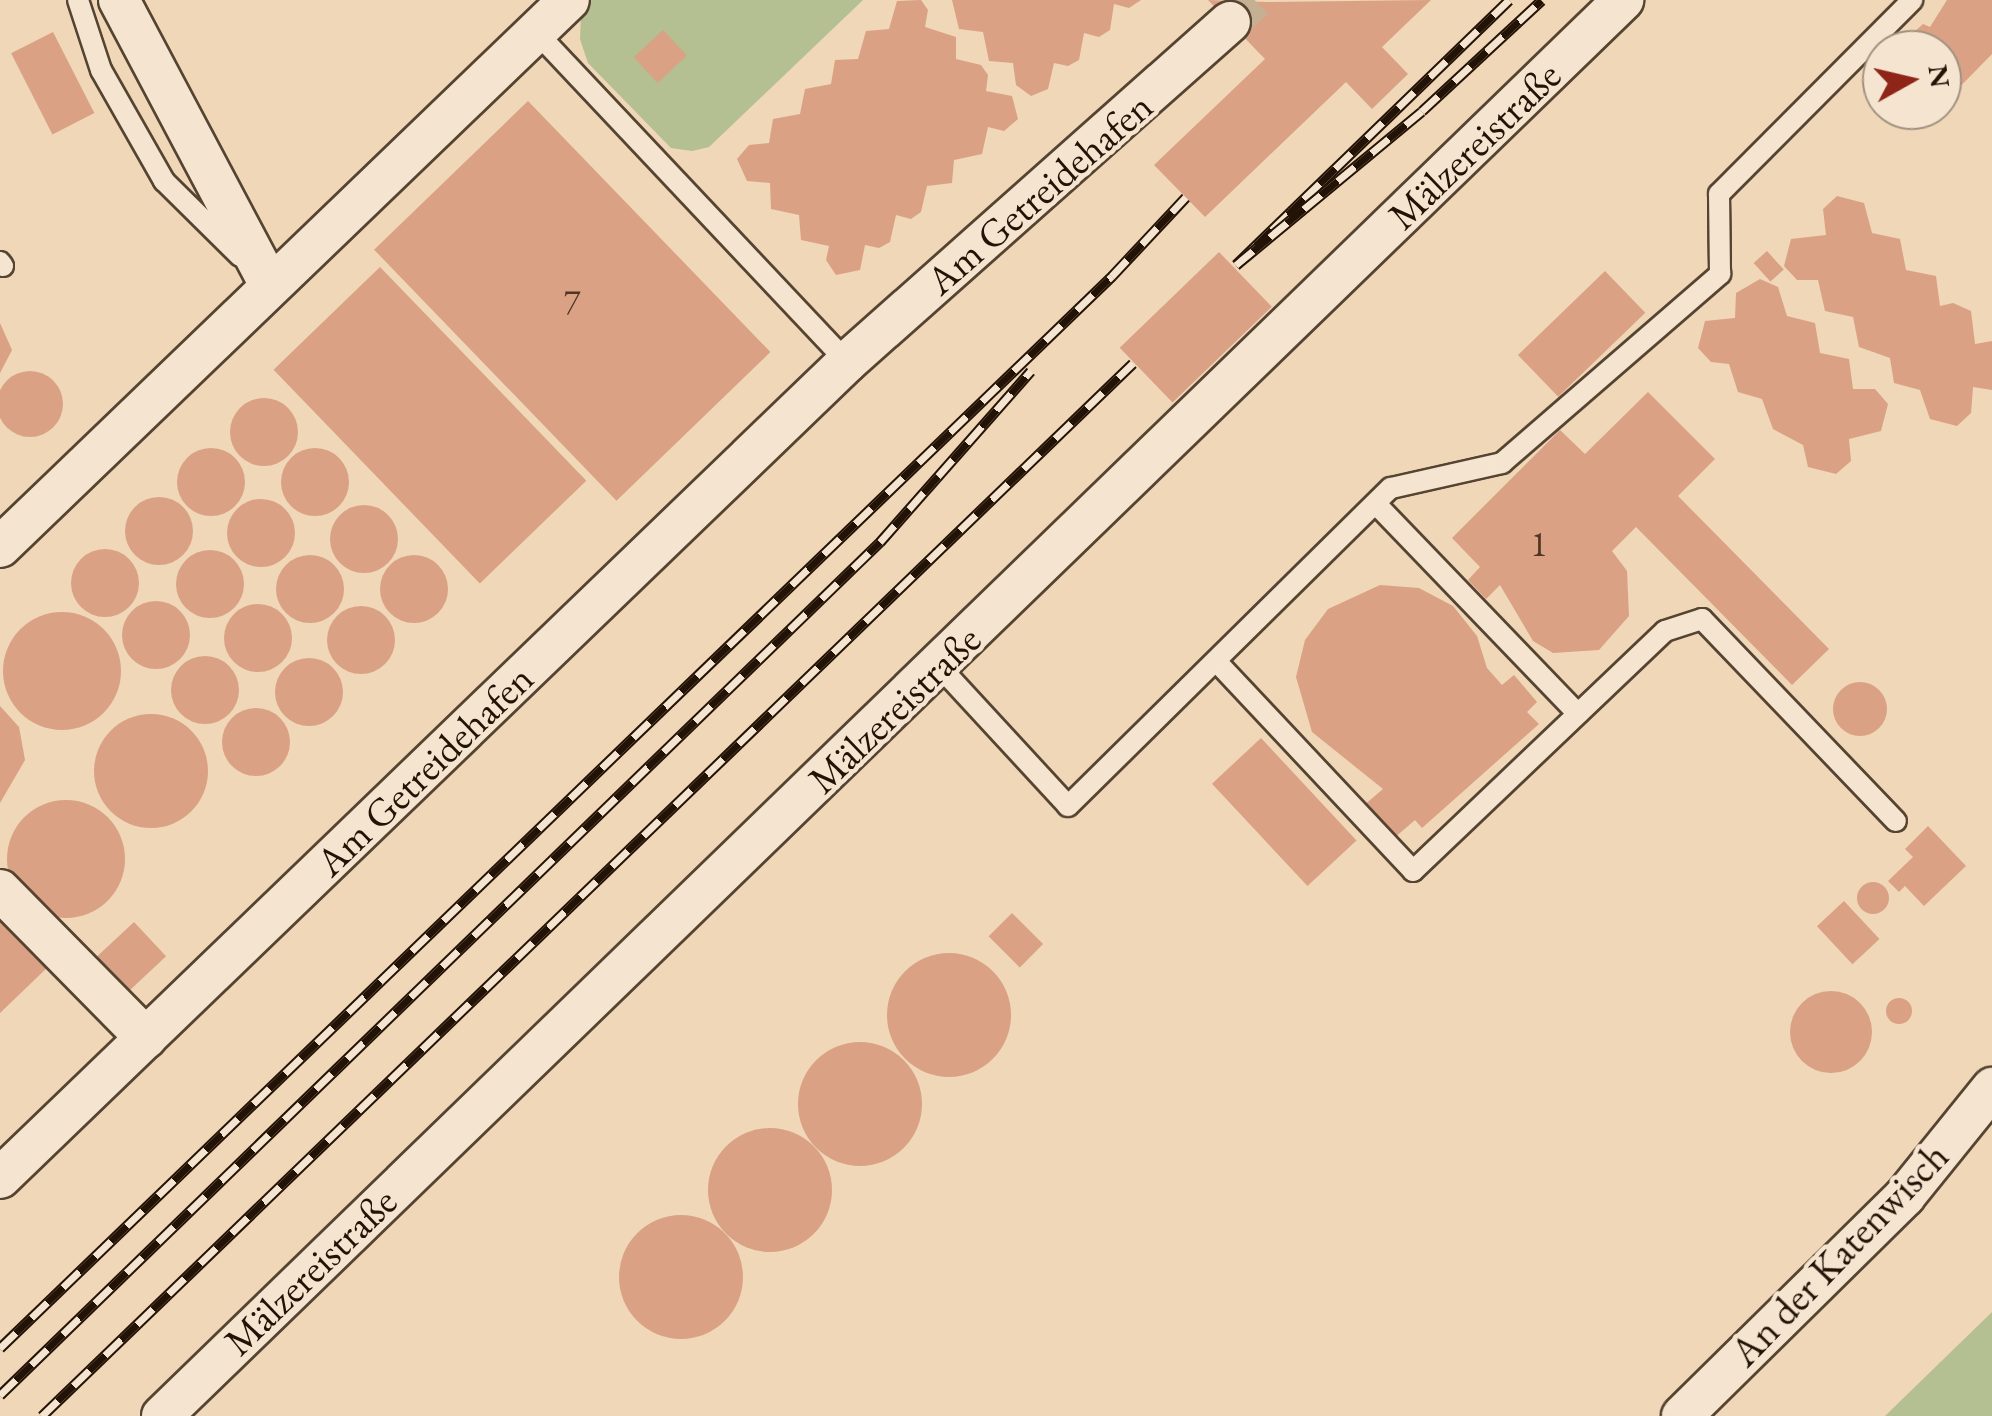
<!DOCTYPE html>
<meta charset="utf-8">
<style>
body{margin:0}
#map{position:relative;width:1992px;height:1416px;overflow:hidden;background:#efd7b7;font-family:"EB Garamond",serif}
div>[style]{position:absolute}
[style*='--x']{left:calc(var(--x)*1px);top:calc(var(--y)*1px);width:calc(var(--w)*1px);rotate:calc(var(--a)*1deg)}
.green>*{inset:0;background:#b4bf92}
.building>*{inset:0;background:#daa185;transform-origin:0 0}
.round{border-radius:50%}
.minor-tunnel>*{height:40px;margin-top:-20px;transform-origin:0;background:repeating-linear-gradient(90deg,#c6b094 0 40px,transparent 0 60px)}
.roads{filter:drop-shadow(2px 0 #564432) drop-shadow(-2px 0 #564432) drop-shadow(0 2px #564432) drop-shadow(0 -2px #564432)}
.service>*{height:20px;margin:-10px;padding:0 10px;transform-origin:10px;border-radius:10px;background:#f5e5d0}
.minor>*{height:40px;margin:-20px;padding:0 20px;transform-origin:20px;border-radius:20px;background:#f5e5d0}
.rail>*{height:11px;margin-top:-5.5px;transform-origin:0;background:repeating-linear-gradient(90deg,#f5e5d0 0 22px,#231306 0 44px);box-sizing:border-box;border-block:2px solid #231306}
span{translate:-50% -50%;white-space:nowrap;text-align:center;line-height:1.15;-webkit-text-stroke:9px #f5e5d0;paint-order:stroke}
.number-label{font-size:35px;color:#513626}
.number-label span{-webkit-text-stroke-width:0}
.street-label{font-size:40px;color:#231306}
.north{position:absolute;left:1862px;top:30px;width:100px;height:100px;box-sizing:border-box;background:#f5e5d0;border:2px solid #a1917f;border-radius:50%;rotate:82deg;font-size:28px;font-weight:700;line-height:40px;text-align:center;color:#231306}
.north::after{content:'';display:block;margin:auto;width:35px;height:45px;background:#8f2418;clip-path:polygon(50% 0,100% 100%,50% 72%,0 100%)}
</style>
<div id="map">
<div class="green">
<div style="clip-path:polygon(591px 0,863px 0,709px 147px,692px 151px,671px 148px,588px 63px,580px 39px,581px 16px)"></div>
<div style="clip-path:polygon(1992px 1312px,1992px 1416px,1885px 1416px)"></div>
</div>
<div class="building">
<div style="clip-path:polygon(921px 0,928px 10px,925px 27px,956px 37px,956px 59px,981px 65px,988px 75px,986px 91px,1012px 96px,1018px 119px,1004px 131px,988px 127px,982px 154px,954px 160px,952px 183px,927px 186px,921px 212px,911px 219px,896px 215px,890px 242px,879px 248px,865px 245px,860px 270px,836px 275px,826px 260px,829px 246px,801px 240px,799px 215px,771px 209px,770px 183px,747px 181px,737px 159px,749px 145px,769px 143px,773px 119px,800px 114px,805px 89px,831px 84px,835px 60px,858px 59px,866px 31px,889px 29px,897px 1px)"></div>
<div style="clip-path:polygon(952px 0,1141px 0,1129px 8px,1114px 4px,1110px 30px,1099px 37px,1084px 33px,1079px 60px,1068px 66px,1054px 63px,1048px 89px,1031px 96px,1016px 85px,1013px 63px,989px 61px,983px 32px,959px 29px)"></div>
<div style="clip-path:polygon(1208px 0,1266px 2px,1431px 0,1382px 47px,1408px 74px,1372px 109px,1346px 82px,1205px 217px,1154px 165px,1265px 59px)"></div>
<div style="clip-path:polygon(1947px 0,1992px 0,1992px 54px,1942px 105px,1942px 50px,1894px 50px,1923px 24px,1930px 27px)"></div>
<div style="left:663px;top:30px;width:35px;height:40px;rotate:47deg"></div>
<div style="left:53px;top:32px;width:91px;height:47px;rotate:63deg"></div>
<div style="left:528px;top:101px;width:349px;height:214px;rotate:46deg"></div>
<div style="clip-path:polygon(1837px 196px,1864px 203px,1872px 233px,1900px 239px,1906px 270px,1936px 276px,1940px 306px,1953px 303px,1971px 311px,1975px 344px,1992px 341px,1992px 390px,1973px 387px,1971px 413px,1957px 426px,1930px 419px,1920px 390px,1894px 383px,1890px 358px,1859px 347px,1853px 317px,1825px 311px,1818px 280px,1797px 280px,1784px 266px,1791px 239px,1826px 235px,1823px 209px)"></div>
<div style="left:1767px;top:251px;width:25px;height:18px;rotate:48deg"></div>
<div style="left:1219px;top:252px;width:76px;height:138px;rotate:46deg"></div>
<div style="left:380px;top:267px;width:297px;height:148px;rotate:46deg"></div>
<div style="left:1605px;top:271px;width:58px;height:121px;rotate:46deg"></div>
<div style="clip-path:polygon(1760px 279px,1778px 287px,1787px 316px,1815px 323px,1820px 353px,1849px 359px,1853px 389px,1875px 389px,1888px 404px,1881px 431px,1849px 439px,1851px 461px,1836px 474px,1808px 467px,1803px 445px,1773px 429px,1762px 399px,1738px 392px,1729px 364px,1711px 362px,1698px 348px,1705px 321px,1735px 318px,1736px 293px)"></div>
<div style="clip-path:polygon(0 323px,12px 350px,0 373px)"></div>
<div class="round" style="left:-3px;top:371px;width:66px;height:66px"></div>
<div style="clip-path:polygon(1648px 392px,1715px 459px,1678px 496px,1829px 649px,1792px 685px,1636px 527px,1612px 551px,1627px 571px,1629px 616px,1599px 650px,1553px 653px,1533px 641px,1500px 585px,1486px 599px,1468px 580px,1480px 567px,1452px 538px,1560px 430px,1585px 454px)"></div>
<div class="round" style="left:230px;top:398px;width:68px;height:68px"></div>
<div class="round" style="left:177px;top:448px;width:68px;height:68px"></div>
<div class="round" style="left:281px;top:448px;width:68px;height:68px"></div>
<div class="round" style="left:125px;top:497px;width:68px;height:68px"></div>
<div class="round" style="left:227px;top:499px;width:68px;height:68px"></div>
<div class="round" style="left:330px;top:505px;width:68px;height:68px"></div>
<div class="round" style="left:71px;top:549px;width:68px;height:68px"></div>
<div class="round" style="left:176px;top:550px;width:68px;height:68px"></div>
<div class="round" style="left:380px;top:555px;width:68px;height:68px"></div>
<div class="round" style="left:276px;top:555px;width:68px;height:68px"></div>
<div style="clip-path:polygon(1380px 585px,1419px 588px,1453px 606px,1477px 636px,1487px 668px,1502px 685px,1514px 675px,1537px 702px,1527px 712px,1539px 724px,1422px 828px,1415px 820px,1393px 839px,1363px 806px,1383px 789px,1312px 732px,1296px 677px,1305px 640px,1328px 609px)"></div>
<div class="round" style="left:122px;top:601px;width:68px;height:68px"></div>
<div class="round" style="left:224px;top:604px;width:68px;height:68px"></div>
<div class="round" style="left:327px;top:606px;width:68px;height:68px"></div>
<div class="round" style="left:3px;top:612px;width:118px;height:118px"></div>
<div class="round" style="left:171px;top:656px;width:68px;height:68px"></div>
<div class="round" style="left:275px;top:658px;width:68px;height:68px"></div>
<div class="round" style="left:1833px;top:682px;width:54px;height:54px"></div>
<div style="clip-path:polygon(0 706px,19px 727px,25px 760px,0 803px)"></div>
<div class="round" style="left:222px;top:708px;width:68px;height:68px"></div>
<div class="round" style="left:94px;top:714px;width:114px;height:114px"></div>
<div style="left:1261px;top:738px;width:140px;height:67px;rotate:47deg"></div>
<div class="round" style="left:7px;top:800px;width:118px;height:118px"></div>
<div style="clip-path:polygon(1928px 826px,1966px 866px,1924px 906px,1905px 886px,1899px 892px,1888px 881px,1913px 857px,1905px 849px)"></div>
<div class="round" style="left:1857px;top:882px;width:32px;height:32px"></div>
<div style="left:1844px;top:901px;width:52px;height:37px;rotate:47deg"></div>
<div style="clip-path:polygon(0 912px,50px 965px,0 1013px)"></div>
<div style="left:1012px;top:913px;width:44px;height:33px;rotate:45deg"></div>
<div style="left:134px;top:922px;width:47px;height:55px;rotate:47deg"></div>
<div class="round" style="left:887px;top:953px;width:124px;height:124px"></div>
<div class="round" style="left:1790px;top:991px;width:82px;height:82px"></div>
<div class="round" style="left:1886px;top:998px;width:26px;height:26px"></div>
<div class="round" style="left:798px;top:1042px;width:124px;height:124px"></div>
<div class="round" style="left:708px;top:1128px;width:124px;height:124px"></div>
<div class="round" style="left:619px;top:1215px;width:124px;height:124px"></div>
</div>
<div class="minor-tunnel">
<div style="--x:1230;--y:22;--w:33;--a:-43"></div>
</div>
<div class="roads">
<div class="service">
<div style="--x:78;--y:0;--w:74;--a:71.8"></div>
<div style="--x:101;--y:70;--w:128;--a:60.4"></div>
<div style="--x:164;--y:181;--w:107;--a:44.6"></div>
<div style="--x:536;--y:32;--w:453;--a:46.7"></div>
<div style="--x:0;--y:262;--w:5;--a:53"></div>
<div style="--x:1376;--y:504;--w:291;--a:46.1"></div>
<div style="--x:1216;--y:661;--w:288;--a:46.8"></div>
<div style="--x:1413;--y:871;--w:348;--a:-43.6"></div>
<div style="--x:1665;--y:631;--w:39;--a:-18"></div>
<div style="--x:1702;--y:619;--w:280;--a:46.2"></div>
<div style="--x:939;--y:666;--w:190;--a:47.3"></div>
<div style="--x:1068;--y:806;--w:453;--a:-44.6"></div>
<div style="--x:1391;--y:488;--w:114;--a:-12.7"></div>
<div style="--x:1502;--y:463;--w:289;--a:-40.9"></div>
<div style="--x:1720;--y:274;--w:80;--a:-90.7"></div>
<div style="--x:1719;--y:194;--w:274;--a:-45.1"></div>
</div>
<div class="minor">
<div style="--x:119;--y:0;--w:323;--a:62.1"></div>
<div style="--x:0;--y:547;--w:789;--a:-43.87"></div>
<div style="--x:0;--y:890;--w:208;--a:45.4"></div>
<div style="--x:0;--y:1178;--w:1176;--a:-43.93"></div>
<div style="--x:847;--y:362;--w:512;--a:-41.6"></div>
<div style="--x:162;--y:1416;--w:2035;--a:-44.1"></div>
<div style="--x:1682;--y:1416;--w:313;--a:-44.6"></div>
<div style="--x:1905;--y:1196;--w:139;--a:-51.1"></div>
</div>
</div>
<div class="rail">
<div style="--x:1509;--y:0;--w:380;--a:135.9"></div>
<div style="--x:1236;--y:265;--w:241;--a:-39.6"></div>
<div style="--x:1422;--y:111;--w:163;--a:-42.8"></div>
<div style="--x:0;--y:1348;--w:1545;--a:-43.95"></div>
<div style="--x:1112;--y:276;--w:108;--a:-46.9"></div>
<div style="--x:0;--y:1395;--w:1226;--a:-44.11"></div>
<div style="--x:880;--y:542;--w:228;--a:-48.6"></div>
<div style="--x:42;--y:1416;--w:1516;--a:-43.98"></div>
</div>
<div class="number-label">
<span style="left:572px;top:302px">7</span>
<span style="left:1539px;top:544px">1</span>
</div>
<div class="street-label">
<span style="left:1474px;top:145px;rotate:-44deg">Mälzereistraße</span>
<span style="left:1039px;top:193px;rotate:-41deg">Am Getreidehafen</span>
<span style="left:894px;top:709px;rotate:-44deg">Mälzereistraße</span>
<span style="left:424px;top:770px;rotate:-44deg">Am Getreidehafen</span>
<span style="left:1839px;top:1254px;rotate:-46deg">An der Katenwisch</span>
<span style="left:310px;top:1271px;rotate:-44deg">Mälzereistraße</span>
</div>
<div class="north">N</div>
</div>
